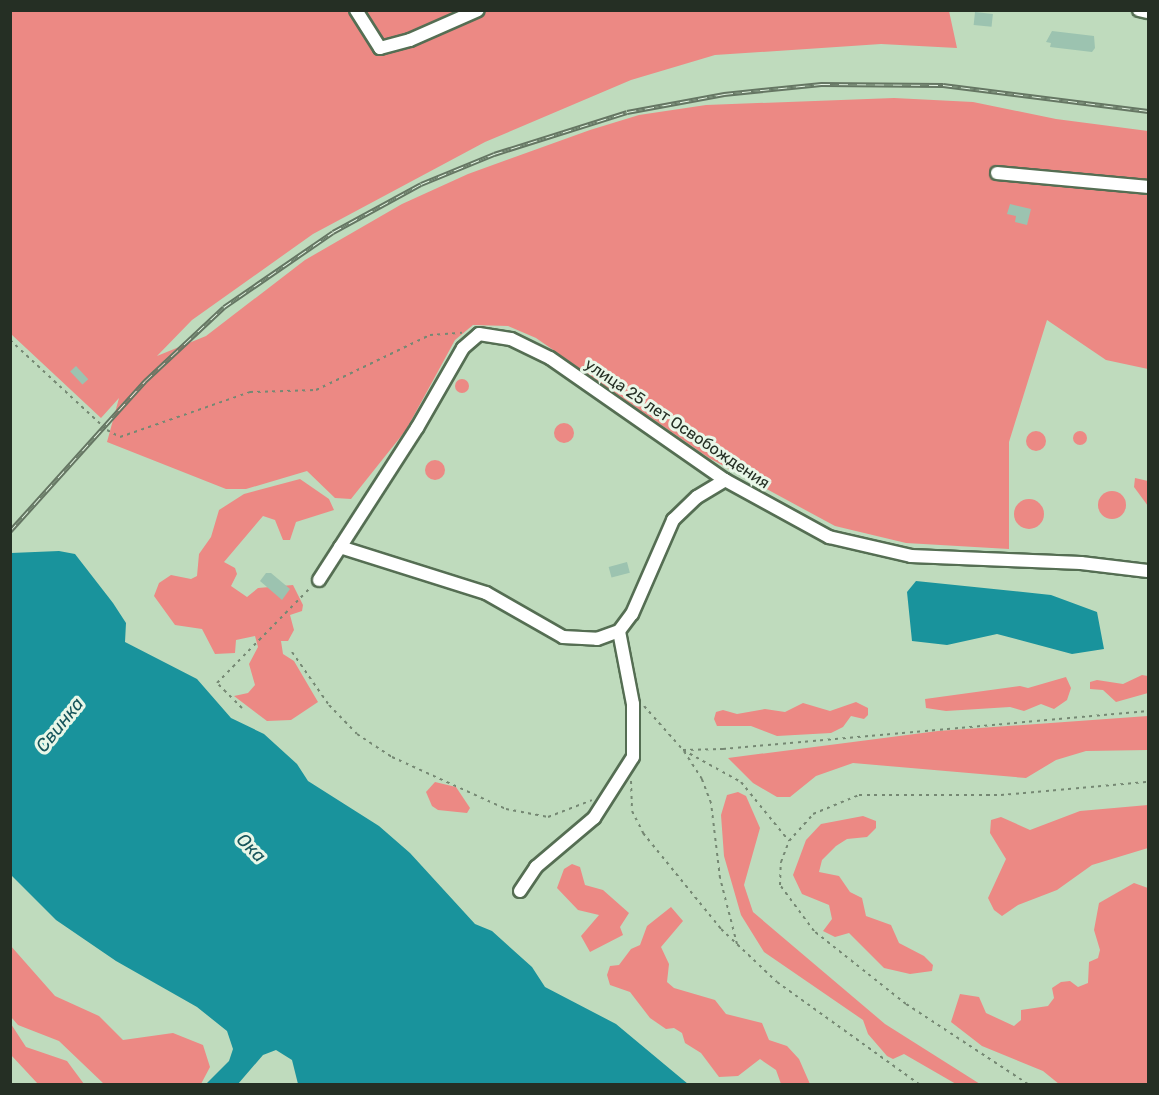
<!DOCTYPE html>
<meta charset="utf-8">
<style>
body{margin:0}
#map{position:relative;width:1159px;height:1095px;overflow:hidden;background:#bfdbbd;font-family:Rubik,sans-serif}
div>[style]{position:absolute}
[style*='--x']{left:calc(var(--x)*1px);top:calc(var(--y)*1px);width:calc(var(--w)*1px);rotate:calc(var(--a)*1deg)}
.green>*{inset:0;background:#ec8984}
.round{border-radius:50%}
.water>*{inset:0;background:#19939c}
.building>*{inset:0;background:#9cc3b0;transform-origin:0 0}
.path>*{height:2px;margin-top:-1px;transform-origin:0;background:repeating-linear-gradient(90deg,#758873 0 3px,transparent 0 7.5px)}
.roads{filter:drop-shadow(2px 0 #556e53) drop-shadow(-2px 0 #556e53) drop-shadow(0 2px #556e53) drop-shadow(0 -2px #556e53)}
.minor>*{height:12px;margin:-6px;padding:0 6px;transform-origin:6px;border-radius:6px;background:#fff}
.rail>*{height:5px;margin-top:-2.5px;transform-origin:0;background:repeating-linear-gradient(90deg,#e9f7e8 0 9px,#657663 0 18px);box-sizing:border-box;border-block:2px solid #657663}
span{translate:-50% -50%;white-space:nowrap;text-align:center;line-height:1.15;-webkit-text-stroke:6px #e9f7e8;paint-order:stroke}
.street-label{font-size:16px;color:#252f24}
.water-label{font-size:18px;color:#16545a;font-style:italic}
.frame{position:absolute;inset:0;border:12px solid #252f24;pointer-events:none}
</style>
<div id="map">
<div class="green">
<div style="clip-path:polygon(10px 11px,349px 11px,375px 54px,411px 43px,484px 11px,949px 11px,957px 48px,881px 44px,715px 55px,631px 80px,485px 142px,313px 234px,192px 320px,157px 356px,206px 336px,305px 260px,402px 204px,468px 174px,590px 130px,639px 115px,706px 105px,894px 98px,973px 102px,1056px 119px,1148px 131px,1148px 369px,1106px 360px,1047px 320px,1009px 442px,1009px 549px,906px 543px,835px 526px,709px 458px,536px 338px,508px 326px,473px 325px,455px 340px,406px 430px,351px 499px,335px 498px,307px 471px,246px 489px,226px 489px,107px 442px,119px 398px,101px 418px,11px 334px)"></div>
<div style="clip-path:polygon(359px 11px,473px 11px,381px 45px)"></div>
<div class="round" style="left:455px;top:379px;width:14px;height:14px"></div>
<div class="round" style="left:554px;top:423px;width:20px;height:20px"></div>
<div class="round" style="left:1073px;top:431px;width:14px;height:14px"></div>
<div class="round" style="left:1026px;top:431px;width:20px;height:20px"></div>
<div class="round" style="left:425px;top:460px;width:20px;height:20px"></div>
<div style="clip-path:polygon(1135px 478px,1148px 481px,1148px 506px,1134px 487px)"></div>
<div style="clip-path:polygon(300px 479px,329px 499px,334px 510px,296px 522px,290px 540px,283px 540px,275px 520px,263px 516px,224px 562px,235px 568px,237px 574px,231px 586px,247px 597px,258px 588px,293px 585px,303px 605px,302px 611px,290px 615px,294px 630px,288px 641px,281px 641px,283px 654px,294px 661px,318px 702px,291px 720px,267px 721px,234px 696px,248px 693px,255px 685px,249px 664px,258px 647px,255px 636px,236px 640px,235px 653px,215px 654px,202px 629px,175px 625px,154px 596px,159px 583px,171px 575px,191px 579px,197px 576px,199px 554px,211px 537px,219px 510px,244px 494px)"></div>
<div class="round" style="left:1098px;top:491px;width:28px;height:28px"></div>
<div class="round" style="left:1014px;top:499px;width:30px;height:30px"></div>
<div style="clip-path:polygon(1142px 675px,1148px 676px,1148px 693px,1116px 702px,1103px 690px,1090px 689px,1090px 682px,1097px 680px,1123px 684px)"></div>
<div style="clip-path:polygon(1066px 677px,1071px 688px,1067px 700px,1054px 709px,1041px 704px,1024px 711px,1010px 707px,946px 711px,926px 708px,925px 699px,1020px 686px,1028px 688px)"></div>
<div style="clip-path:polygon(856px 702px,868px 708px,868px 715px,864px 719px,851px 716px,843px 727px,831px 733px,777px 736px,751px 726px,717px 726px,714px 719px,716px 712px,723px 710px,737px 714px,765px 709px,785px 712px,803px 703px,830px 711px)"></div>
<div style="clip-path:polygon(1148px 716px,1148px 750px,1086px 751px,1056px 760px,1026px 778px,853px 763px,816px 776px,790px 797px,777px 797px,753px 783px,728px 758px,938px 731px)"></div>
<div style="clip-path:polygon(435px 782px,456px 787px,470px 808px,467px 813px,438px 810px,432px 806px,426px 792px)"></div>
<div style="clip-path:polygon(738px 792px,746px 796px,760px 828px,744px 885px,753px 912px,885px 1024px,980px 1084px,956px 1084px,904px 1054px,893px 1059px,887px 1056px,868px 1034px,863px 1020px,764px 952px,741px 915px,724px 856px,721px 815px,727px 795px)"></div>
<div style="clip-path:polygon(1148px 805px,1148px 848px,1092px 865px,1057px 890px,1018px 905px,1002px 916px,994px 910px,988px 898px,1006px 859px,990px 833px,991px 820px,1001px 817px,1030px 830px,1080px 811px)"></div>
<div style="clip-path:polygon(863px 816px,876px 821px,876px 828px,867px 837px,847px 839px,836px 846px,822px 860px,819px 872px,839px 876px,850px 892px,862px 898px,866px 916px,891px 925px,899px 943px,924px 956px,933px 965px,932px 971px,910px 974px,884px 968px,849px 933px,835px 937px,823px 931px,832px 919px,829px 905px,802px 894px,793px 875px,806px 840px,821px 824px)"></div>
<div style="clip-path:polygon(572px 864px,580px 867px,585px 885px,603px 890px,629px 913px,620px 927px,623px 935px,590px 952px,581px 936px,599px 915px,578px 910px,557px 888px,564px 869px)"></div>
<div style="clip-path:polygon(1134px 883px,1148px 888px,1148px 1084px,1059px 1084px,1043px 1071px,982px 1046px,951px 1022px,960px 994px,979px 997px,986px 1013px,1014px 1026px,1021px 1020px,1021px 1010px,1048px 1006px,1054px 998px,1052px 988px,1061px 982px,1070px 981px,1078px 987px,1088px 983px,1089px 962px,1098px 958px,1100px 950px,1094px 930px,1099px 903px)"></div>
<div style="clip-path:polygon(671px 907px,683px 921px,661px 947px,669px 964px,667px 982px,674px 988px,715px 1000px,726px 1014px,762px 1023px,769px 1040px,787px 1046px,799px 1059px,810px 1084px,781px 1084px,776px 1070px,760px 1059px,738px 1076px,719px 1077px,701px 1053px,685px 1043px,682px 1033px,674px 1028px,666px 1029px,650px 1018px,630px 992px,610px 985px,607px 975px,610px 966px,619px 965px,631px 949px,640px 945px,647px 926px)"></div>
<div style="clip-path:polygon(10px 945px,55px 996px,99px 1016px,123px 1040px,173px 1033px,203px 1045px,210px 1067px,201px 1084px,104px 1084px,59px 1041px,18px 1025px,11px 1017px)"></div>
<div style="clip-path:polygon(11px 1024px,26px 1047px,67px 1061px,84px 1084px,38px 1084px,11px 1055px)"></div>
</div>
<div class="water">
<div style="clip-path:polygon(59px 551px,75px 554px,113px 603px,126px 623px,125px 642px,197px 679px,231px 718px,264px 734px,297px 764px,308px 781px,379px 826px,410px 853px,475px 924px,492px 931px,532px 967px,545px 987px,616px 1024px,688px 1084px,298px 1084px,292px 1060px,276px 1050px,263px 1055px,238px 1084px,206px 1084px,229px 1061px,233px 1049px,227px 1031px,197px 1007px,116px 961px,56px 920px,11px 875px,11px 553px)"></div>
<div style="clip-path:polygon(916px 581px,1051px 595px,1097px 612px,1104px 649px,1072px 654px,997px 634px,947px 645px,912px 641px,907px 592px)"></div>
</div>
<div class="building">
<div style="left:975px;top:12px;width:18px;height:13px;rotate:6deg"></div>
<div style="clip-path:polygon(1052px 31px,1094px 36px,1095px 48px,1092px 52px,1050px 47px,1051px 43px,1046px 42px)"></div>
<div style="clip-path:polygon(1010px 204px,1031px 209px,1027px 225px,1015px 222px,1016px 216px,1007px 214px)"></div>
<div style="left:76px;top:366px;width:18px;height:8px;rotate:47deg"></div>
<div style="left:627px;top:562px;width:11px;height:19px;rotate:75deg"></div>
<div style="clip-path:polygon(266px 573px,271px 573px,290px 589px,282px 600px,260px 581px)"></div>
</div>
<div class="path">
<div style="--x:10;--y:340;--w:132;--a:42.9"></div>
<div style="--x:107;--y:430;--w:15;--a:28"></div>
<div style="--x:120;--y:437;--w:138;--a:-19.1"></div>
<div style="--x:250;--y:392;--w:66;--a:-1.7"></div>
<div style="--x:316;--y:390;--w:127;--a:-25.8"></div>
<div style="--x:430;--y:335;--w:32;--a:-4"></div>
<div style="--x:292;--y:652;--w:65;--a:55.1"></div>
<div style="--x:329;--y:705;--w:40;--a:46"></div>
<div style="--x:357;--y:734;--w:42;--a:33.3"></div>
<div style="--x:392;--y:757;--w:125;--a:24.5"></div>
<div style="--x:506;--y:809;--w:43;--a:10.8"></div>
<div style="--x:548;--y:817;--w:47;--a:-21.1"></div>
<div style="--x:644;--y:706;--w:59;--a:48.4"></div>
<div style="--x:683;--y:750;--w:66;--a:28.9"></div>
<div style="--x:741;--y:782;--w:76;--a:50.9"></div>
<div style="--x:242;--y:708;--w:35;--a:-135"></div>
<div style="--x:217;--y:683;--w:133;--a:-45.6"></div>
<div style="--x:631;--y:781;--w:30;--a:88"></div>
<div style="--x:632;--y:811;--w:25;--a:63"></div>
<div style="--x:643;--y:833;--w:124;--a:50.9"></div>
<div style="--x:721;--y:929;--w:77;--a:43.4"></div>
<div style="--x:777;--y:982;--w:175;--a:35.7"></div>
<div style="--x:737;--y:944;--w:68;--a:-104.4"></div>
<div style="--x:720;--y:878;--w:76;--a:-96.8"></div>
<div style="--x:711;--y:803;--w:26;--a:-111"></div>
<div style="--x:702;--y:779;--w:35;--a:-123"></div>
<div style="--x:683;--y:750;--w:40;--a:-1.4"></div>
<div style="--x:723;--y:749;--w:427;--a:-5.1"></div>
<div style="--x:1028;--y:1084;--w:146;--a:-146.7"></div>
<div style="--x:906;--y:1004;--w:117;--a:-141.6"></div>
<div style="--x:814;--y:931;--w:57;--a:-126.5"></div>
<div style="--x:780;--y:885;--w:23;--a:-88"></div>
<div style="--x:781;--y:862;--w:22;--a:-69"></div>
<div style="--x:789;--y:841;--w:36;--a:-48"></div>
<div style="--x:813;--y:814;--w:50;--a:-22.4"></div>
<div style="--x:859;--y:795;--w:142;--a:0"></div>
<div style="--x:1001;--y:795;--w:148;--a:-5.1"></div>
</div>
<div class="roads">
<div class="minor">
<div style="--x:356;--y:10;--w:45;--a:57.7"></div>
<div style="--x:380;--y:48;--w:31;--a:-15"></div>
<div style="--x:410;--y:40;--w:74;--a:-23.8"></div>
<div style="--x:1139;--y:10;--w:9;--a:13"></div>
<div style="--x:997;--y:173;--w:152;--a:5.3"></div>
<div style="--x:340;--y:547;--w:153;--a:17.5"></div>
<div style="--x:486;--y:593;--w:89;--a:29.7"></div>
<div style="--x:563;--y:637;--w:34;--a:3"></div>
<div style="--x:597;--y:639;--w:23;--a:-20"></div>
<div style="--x:619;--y:631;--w:21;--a:-53"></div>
<div style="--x:632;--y:614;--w:103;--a:-66.4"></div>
<div style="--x:673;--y:520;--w:33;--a:-44"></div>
<div style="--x:697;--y:497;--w:33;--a:-31"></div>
<div style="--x:319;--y:580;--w:181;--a:-57.2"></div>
<div style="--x:417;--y:428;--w:92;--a:-60.1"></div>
<div style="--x:463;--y:348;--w:21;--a:-41"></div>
<div style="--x:479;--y:334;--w:32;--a:9"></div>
<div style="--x:511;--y:339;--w:43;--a:26"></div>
<div style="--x:550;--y:358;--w:213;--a:34.9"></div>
<div style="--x:725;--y:480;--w:119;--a:28.7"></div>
<div style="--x:829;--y:537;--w:84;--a:13"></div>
<div style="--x:911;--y:556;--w:170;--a:2.4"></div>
<div style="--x:1081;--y:563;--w:67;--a:6.8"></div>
<div style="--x:520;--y:891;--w:29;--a:-56"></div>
<div style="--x:536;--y:867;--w:76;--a:-40.2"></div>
<div style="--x:594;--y:818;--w:72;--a:-57.4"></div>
<div style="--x:633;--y:757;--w:53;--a:-90"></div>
<div style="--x:633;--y:704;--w:74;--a:-100.9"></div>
</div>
</div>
<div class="rail">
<div style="--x:10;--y:531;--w:202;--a:-48"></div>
<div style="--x:145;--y:381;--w:108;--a:-43.1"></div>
<div style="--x:224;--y:307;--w:132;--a:-34.5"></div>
<div style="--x:333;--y:232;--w:100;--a:-28.6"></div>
<div style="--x:421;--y:184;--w:79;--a:-22.3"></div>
<div style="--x:494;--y:154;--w:139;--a:-17.5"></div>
<div style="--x:627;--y:112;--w:99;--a:-10.5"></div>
<div style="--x:724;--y:94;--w:98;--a:-5.9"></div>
<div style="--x:821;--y:84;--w:122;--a:0.5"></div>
<div style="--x:943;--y:85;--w:207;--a:7.2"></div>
</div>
<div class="street-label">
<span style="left:677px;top:424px;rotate:34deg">улица 25 лет Освобождения</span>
</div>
<div class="water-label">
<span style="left:60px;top:725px;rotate:-51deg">Свинка</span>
<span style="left:251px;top:848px;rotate:44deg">Ока</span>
</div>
<div class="frame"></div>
</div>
